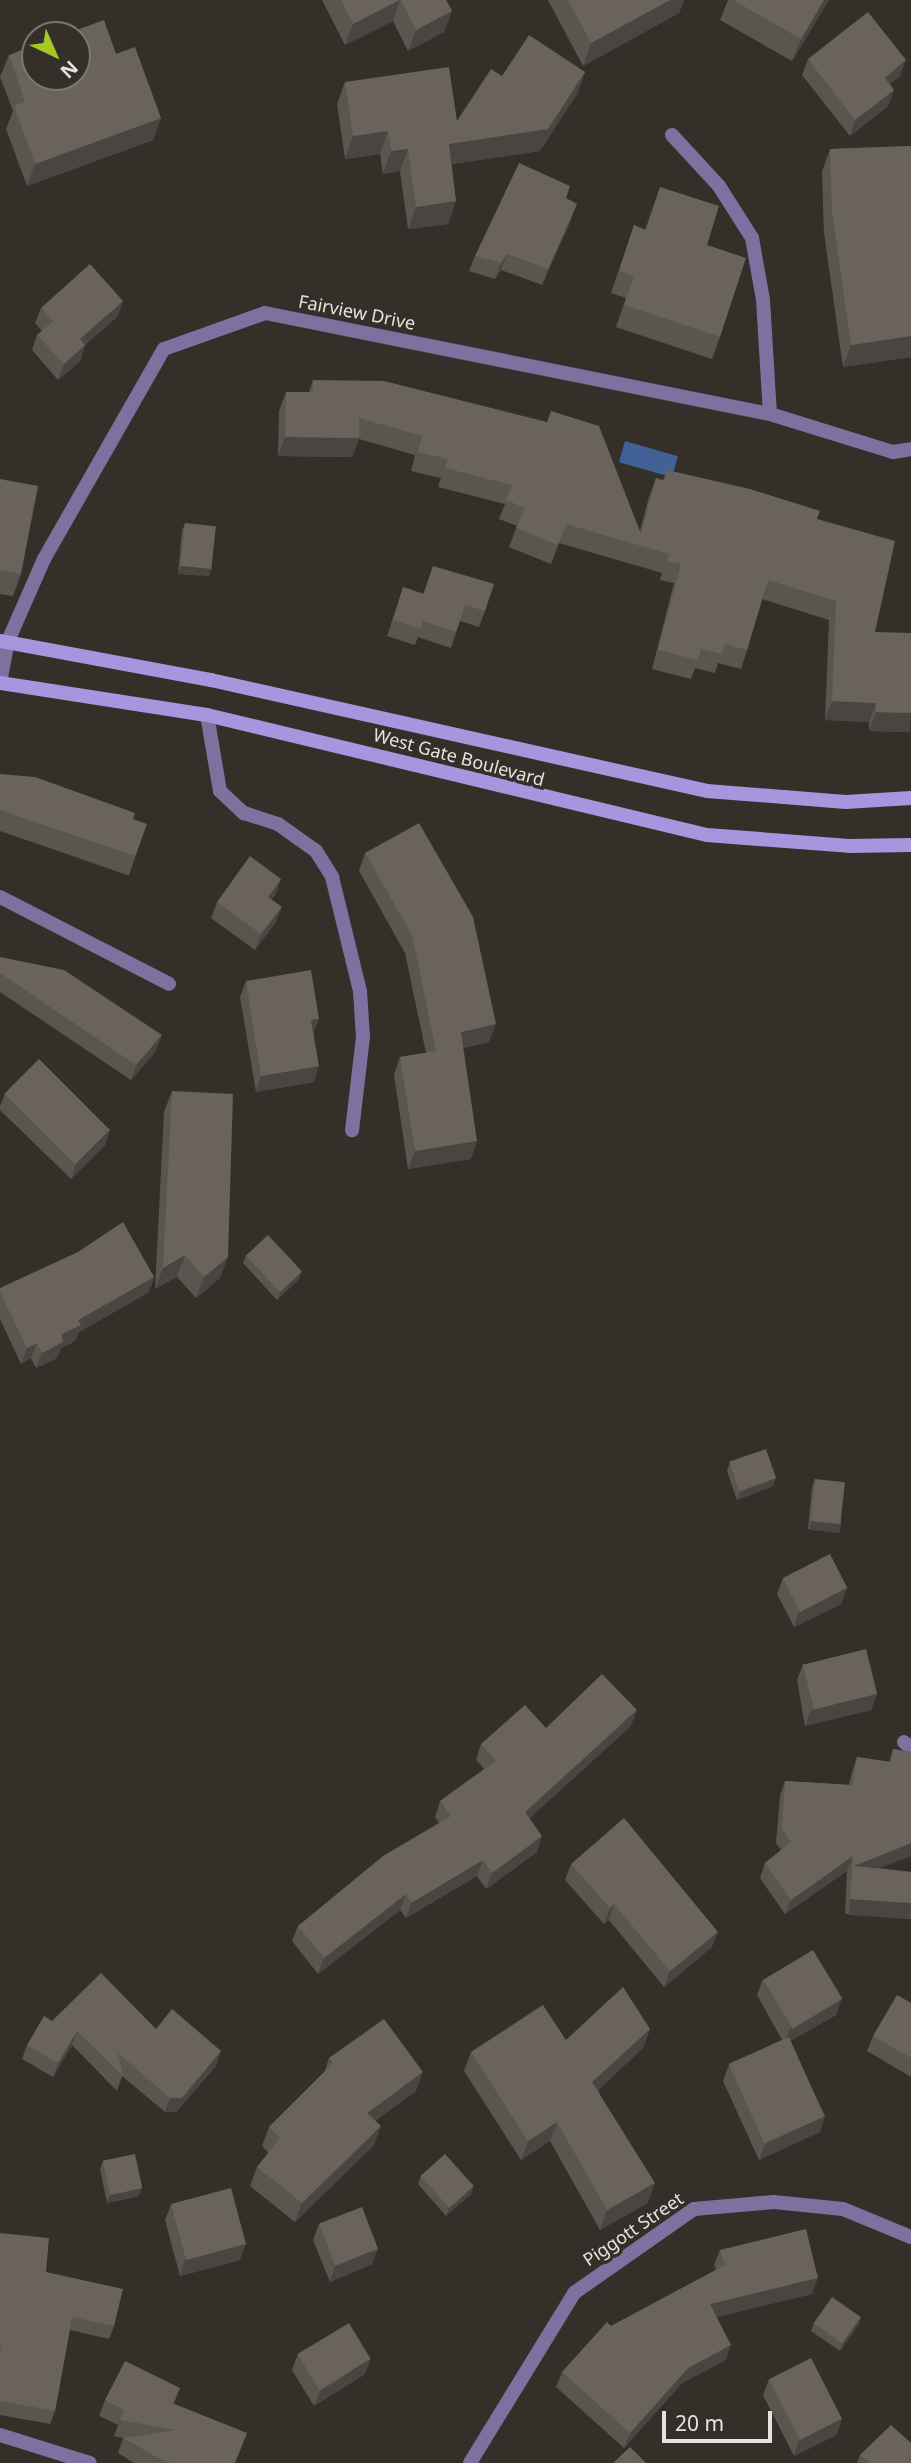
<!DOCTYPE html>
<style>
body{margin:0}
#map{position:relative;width:911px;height:2463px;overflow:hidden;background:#342f29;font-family:"Noto Sans",sans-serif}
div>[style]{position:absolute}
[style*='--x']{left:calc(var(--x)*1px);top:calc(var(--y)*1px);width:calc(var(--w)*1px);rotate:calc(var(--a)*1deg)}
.water>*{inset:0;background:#416197;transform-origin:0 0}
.street>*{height:14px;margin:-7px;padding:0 7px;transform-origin:7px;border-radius:7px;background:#7d729f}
.secondary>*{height:14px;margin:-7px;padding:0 7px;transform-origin:7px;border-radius:7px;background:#a995de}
.wall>*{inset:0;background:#5a554f;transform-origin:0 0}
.shaded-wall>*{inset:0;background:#4a4540;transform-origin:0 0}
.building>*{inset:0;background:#69635c;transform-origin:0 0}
span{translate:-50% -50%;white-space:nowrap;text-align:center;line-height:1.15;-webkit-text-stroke:7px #342f29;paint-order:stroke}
.street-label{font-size:18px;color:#e6e2de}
.north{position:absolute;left:21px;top:21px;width:70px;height:70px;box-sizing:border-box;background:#342f29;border:2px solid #7b7771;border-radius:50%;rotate:136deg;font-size:19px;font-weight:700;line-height:28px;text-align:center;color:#e6e2de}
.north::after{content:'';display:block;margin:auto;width:24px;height:32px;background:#a5c823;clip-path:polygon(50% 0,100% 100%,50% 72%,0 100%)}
.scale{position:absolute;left:662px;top:2411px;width:110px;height:32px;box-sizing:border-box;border:4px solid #e6e2de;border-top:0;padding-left:9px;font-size:21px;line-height:24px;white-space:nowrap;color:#e6e2de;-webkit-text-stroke:5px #342f29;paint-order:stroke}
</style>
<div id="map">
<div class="water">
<div style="left:625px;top:441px;width:55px;height:22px;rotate:16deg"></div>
</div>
<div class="street">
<div style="--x:672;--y:135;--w:69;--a:47.3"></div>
<div style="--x:719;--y:186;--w:62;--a:57.6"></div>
<div style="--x:752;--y:238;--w:63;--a:79.9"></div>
<div style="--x:763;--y:300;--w:114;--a:86.5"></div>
<div style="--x:0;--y:683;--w:43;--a:-79.2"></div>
<div style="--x:8;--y:641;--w:90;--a:-66.3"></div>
<div style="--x:44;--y:559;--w:242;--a:-60.3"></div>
<div style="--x:164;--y:349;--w:107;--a:-19.6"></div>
<div style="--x:265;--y:313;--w:515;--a:11.31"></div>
<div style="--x:770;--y:414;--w:129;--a:17.2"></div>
<div style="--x:893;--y:452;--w:18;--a:-9"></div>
<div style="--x:207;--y:715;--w:77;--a:80.3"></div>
<div style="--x:220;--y:791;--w:33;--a:43"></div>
<div style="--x:244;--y:813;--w:36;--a:18"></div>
<div style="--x:278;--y:824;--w:47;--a:35.4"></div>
<div style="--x:316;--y:851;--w:31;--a:58"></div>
<div style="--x:332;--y:877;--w:117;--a:76.2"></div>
<div style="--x:360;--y:991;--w:46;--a:86.3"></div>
<div style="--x:363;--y:1037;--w:94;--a:96.7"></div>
<div style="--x:0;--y:897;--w:190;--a:27.2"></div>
<div style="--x:904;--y:1742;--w:9;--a:41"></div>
<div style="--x:0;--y:2435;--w:94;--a:17.3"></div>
<div style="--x:470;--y:2463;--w:199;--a:-58.5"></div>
<div style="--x:574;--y:2293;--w:146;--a:-35"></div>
<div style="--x:694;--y:2209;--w:80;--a:-5"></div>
<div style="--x:774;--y:2202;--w:69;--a:5.8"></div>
<div style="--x:843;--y:2209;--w:74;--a:22.4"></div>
</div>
<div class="secondary">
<div style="--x:0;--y:641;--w:215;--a:10.5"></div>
<div style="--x:211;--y:680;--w:508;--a:12.61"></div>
<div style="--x:707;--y:791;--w:139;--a:4.5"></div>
<div style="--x:846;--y:802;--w:65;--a:-3.5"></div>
<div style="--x:0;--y:683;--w:209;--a:8.8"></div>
<div style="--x:207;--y:715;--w:514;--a:13.5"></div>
<div style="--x:707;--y:835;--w:142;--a:4.4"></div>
<div style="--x:849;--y:846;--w:62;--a:-0.9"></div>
</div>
<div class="wall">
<div style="clip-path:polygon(322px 0,446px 0,452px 11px,444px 32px,408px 51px,393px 21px,345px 45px)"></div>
<div style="clip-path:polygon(548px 0,684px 0,679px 13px,583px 66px)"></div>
<div style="clip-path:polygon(728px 0,829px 0,792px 61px,720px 20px)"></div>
<div style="clip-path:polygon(116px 54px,161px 118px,153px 140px,27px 186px,6px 129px,13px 111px,0 77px,9px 55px)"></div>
<div style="clip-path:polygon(808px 59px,900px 76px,890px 84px,894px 90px,888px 106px,850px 136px,802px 75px)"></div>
<div style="clip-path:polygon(585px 72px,577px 94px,540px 151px,451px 164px,456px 201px,448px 224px,408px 229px,400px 171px,383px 174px,380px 154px,345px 159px,337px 104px,345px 82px,457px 121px,502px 76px)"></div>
<div style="clip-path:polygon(911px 146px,911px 357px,843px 367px,824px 233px,822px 172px,830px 149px)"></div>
<div style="clip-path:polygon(660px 187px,707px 245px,720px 337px,712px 359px,616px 327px,626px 298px,611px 293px,634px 225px,645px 230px)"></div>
<div style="clip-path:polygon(566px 198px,571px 220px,542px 285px,501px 270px,495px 279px,469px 271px,475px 256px)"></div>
<div style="clip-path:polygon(123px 301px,117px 317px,85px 345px,80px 361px,58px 380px,32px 350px,37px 335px,42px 331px,35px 323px,41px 308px)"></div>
<div style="clip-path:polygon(313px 380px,640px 531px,649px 497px,656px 478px,663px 480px,667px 470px,817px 519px,875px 632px,910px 732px,869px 731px,869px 722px,825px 720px,829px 620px,762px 599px,747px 650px,741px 669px,718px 663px,715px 673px,695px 668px,691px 679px,652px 669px,674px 583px,660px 580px,662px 573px,559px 543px,551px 564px,509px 547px,517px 526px,499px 519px,505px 504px,438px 487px,441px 478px,411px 471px,415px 455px,359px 439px,352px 457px,278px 456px,279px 411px,286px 392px,309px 392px)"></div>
<div style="clip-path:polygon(0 479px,21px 574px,13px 596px,0 594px)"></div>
<div style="clip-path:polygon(185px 523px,212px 568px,209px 576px,178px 574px,182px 531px)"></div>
<div style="clip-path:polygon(433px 566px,485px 611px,479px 627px,460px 621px,451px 648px,418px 637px,415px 645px,387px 636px,403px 587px,423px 594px)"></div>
<div style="left:0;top:774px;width:155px;height:54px;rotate:19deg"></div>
<div style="clip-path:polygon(365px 853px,489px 1042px,463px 1048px,471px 1159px,408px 1169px,394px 1075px,400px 1057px,426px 1053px,405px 953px,359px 871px)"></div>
<div style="clip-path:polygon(281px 879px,275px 895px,272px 899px,276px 922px,255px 950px,211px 918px,217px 902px)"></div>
<div style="clip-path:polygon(0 957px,156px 1051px,131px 1080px,0 992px)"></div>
<div style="clip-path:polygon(246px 981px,314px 1033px,314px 1082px,256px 1092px,240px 997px)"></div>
<div style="clip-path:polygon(172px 1091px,228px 1257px,220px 1278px,196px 1298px,177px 1277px,155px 1289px,164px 1112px)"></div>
<div style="clip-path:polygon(5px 1094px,110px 1129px,105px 1145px,71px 1179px,0 1110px,0 1106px)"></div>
<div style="clip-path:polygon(246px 1255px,299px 1279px,277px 1300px,243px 1263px)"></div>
<div style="clip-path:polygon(154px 1277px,149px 1292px,79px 1332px,75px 1341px,61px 1348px,57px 1358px,36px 1368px,31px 1358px,21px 1364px,0 1319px,0 1288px)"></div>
<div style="clip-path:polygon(730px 1463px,773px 1486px,737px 1500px,727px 1471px)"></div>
<div style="clip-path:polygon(815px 1479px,841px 1524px,838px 1532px,808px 1529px,812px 1487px)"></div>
<div style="clip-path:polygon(783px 1578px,847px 1588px,841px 1604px,794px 1627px,777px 1594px)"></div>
<div style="clip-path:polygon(803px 1664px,877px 1694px,871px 1710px,805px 1726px,797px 1680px)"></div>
<div style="clip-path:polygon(631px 1726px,529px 1818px,537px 1852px,486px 1889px,477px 1876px,406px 1918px,400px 1910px,318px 1974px,292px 1941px,298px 1926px,439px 1823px,435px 1817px,440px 1801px,484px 1769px,476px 1760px,481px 1744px,546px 1728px)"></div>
<div style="clip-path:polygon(893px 1749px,911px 1752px,911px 1856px,879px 1868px,911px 1872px,911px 1919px,845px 1914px,847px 1871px,785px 1914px,760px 1878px,765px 1863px,781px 1850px,776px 1843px,780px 1796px,785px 1781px,849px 1785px,852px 1772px,857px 1757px,889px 1762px)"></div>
<div style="clip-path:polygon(571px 1864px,712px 1947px,664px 1987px,609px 1920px,604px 1924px,565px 1880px)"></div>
<div style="clip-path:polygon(763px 1979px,836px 2015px,790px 2041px,825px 2116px,820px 2132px,759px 2160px,723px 2081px,729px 2065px,782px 2040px,757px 1995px)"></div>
<div style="clip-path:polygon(911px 2003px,911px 2077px,867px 2051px,873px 2036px)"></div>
<div style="clip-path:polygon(52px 2021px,156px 2029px,216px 2066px,176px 2112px,165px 2112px,122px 2076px,117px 2091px,72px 2045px,53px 2077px,22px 2059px,27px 2045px)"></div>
<div style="clip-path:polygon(650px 2029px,643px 2048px,598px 2090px,648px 2203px,600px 2230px,550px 2141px,521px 2160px,464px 2071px,471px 2052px)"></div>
<div style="clip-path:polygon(329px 2058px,416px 2091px,375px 2121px,374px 2145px,295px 2222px,250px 2186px,257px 2167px,269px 2153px,262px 2146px,269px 2127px,324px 2073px)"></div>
<div style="clip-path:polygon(103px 2161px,139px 2196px,107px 2203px,100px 2169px)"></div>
<div style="clip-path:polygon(421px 2176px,471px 2194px,446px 2216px,418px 2184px)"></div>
<div style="clip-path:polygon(171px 2205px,240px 2260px,180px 2276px,165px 2220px)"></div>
<div style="clip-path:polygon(319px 2224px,372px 2264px,330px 2282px,313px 2240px)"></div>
<div style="clip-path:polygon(0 2233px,46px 2272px,114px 2326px,109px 2339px,70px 2330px,55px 2411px,50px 2424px,0 2415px)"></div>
<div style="clip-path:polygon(720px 2250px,812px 2294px,717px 2317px,726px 2360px,682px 2383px,624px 2448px,556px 2387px,562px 2372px,611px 2326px,716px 2270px,714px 2265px)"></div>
<div style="clip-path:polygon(861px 2317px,858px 2325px,840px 2351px,811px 2331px,814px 2323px)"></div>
<div style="clip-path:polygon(298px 2354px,365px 2374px,314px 2406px,292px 2370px)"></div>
<div style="clip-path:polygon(769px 2379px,842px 2419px,836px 2435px,794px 2456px,763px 2395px)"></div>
<div style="clip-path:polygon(180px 2388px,174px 2404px,235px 2463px,134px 2463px,118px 2453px,123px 2438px,114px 2436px,118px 2425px,99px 2416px,105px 2400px)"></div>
<div style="clip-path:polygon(860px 2455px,911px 2463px,857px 2463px)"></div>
</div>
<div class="shaded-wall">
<div style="clip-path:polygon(400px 0,393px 21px,345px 45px,353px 24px)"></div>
<div style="clip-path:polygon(670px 0,684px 0,679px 13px,583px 66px,591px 43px)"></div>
<div style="clip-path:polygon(824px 0,829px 0,792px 61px,801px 39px)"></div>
<div style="clip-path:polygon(452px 11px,444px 32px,408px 51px,416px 30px)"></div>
<div style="clip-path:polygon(906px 60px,900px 76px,879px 93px,885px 78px)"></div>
<div style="clip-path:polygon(585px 72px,577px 94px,540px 151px,440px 166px,449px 144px)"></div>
<div style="clip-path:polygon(894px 90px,888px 106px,850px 136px,855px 120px)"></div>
<div style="clip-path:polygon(161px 118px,153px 140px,27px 186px,35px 164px)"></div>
<div style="clip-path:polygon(388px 131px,380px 154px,345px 159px,353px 136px)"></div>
<div style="clip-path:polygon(408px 149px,400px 171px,383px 174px,391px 151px)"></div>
<div style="clip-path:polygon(456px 201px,448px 224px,408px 229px,416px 207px)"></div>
<div style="clip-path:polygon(577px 204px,571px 220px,542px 285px,548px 269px)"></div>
<div style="clip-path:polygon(507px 254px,501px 270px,495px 279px,501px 263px)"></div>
<div style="clip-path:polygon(123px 301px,117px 317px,85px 345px,80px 361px,58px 380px,64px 364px,80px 339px)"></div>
<div style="clip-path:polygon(911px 336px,911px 357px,843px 367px,851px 345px)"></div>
<div style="clip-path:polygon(285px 437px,359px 438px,352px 457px,278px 456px)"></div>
<div style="clip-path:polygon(181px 566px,212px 568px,209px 576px,178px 574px)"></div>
<div style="clip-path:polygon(832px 701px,876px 703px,869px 722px,825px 720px)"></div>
<div style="clip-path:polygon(876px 712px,911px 713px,910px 732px,869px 731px)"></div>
<div style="clip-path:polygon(281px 879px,275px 895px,262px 912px,268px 897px)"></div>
<div style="clip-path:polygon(282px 907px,276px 922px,255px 950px,261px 934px)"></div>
<div style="clip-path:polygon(319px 1019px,313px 1034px,311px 1020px)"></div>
<div style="clip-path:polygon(496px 1024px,489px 1042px,454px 1050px,461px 1032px)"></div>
<div style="clip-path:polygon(162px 1035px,156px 1051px,131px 1080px,136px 1065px)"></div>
<div style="clip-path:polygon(319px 1066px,314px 1082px,256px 1092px,261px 1076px)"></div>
<div style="clip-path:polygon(110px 1129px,105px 1145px,71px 1179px,76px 1164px)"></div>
<div style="clip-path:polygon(477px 1141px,471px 1159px,408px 1169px,415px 1151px)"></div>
<div style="clip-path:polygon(185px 1255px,177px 1277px,155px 1289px,163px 1268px)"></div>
<div style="clip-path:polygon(228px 1257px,220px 1278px,196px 1298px,204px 1277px)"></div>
<div style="clip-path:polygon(302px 1271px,299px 1279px,277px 1300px,280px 1292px)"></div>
<div style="clip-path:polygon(154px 1277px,149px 1292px,79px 1332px,75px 1341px,61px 1348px,57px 1358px,36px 1368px,42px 1353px,78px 1320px)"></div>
<div style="clip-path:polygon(37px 1343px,31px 1358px,21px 1364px,27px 1348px)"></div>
<div style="clip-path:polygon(776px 1478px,773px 1486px,737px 1500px,740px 1492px)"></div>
<div style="left:811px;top:1521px;width:30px;height:9px;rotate:6deg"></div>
<div style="clip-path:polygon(847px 1588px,841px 1604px,794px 1627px,799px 1611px)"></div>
<div style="clip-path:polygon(877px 1694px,871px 1710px,805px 1726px,811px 1710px)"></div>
<div style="clip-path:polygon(637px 1710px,631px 1726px,519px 1828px,525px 1812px)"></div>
<div style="clip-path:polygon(542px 1836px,537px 1852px,486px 1889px,492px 1873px)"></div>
<div style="clip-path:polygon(911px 1843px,911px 1856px,851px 1879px,854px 1866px)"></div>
<div style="clip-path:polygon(853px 1856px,847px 1871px,785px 1914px,791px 1900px)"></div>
<div style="clip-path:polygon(483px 1860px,477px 1876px,406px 1918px,411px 1903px)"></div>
<div style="clip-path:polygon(406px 1894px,400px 1910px,318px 1974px,324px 1958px)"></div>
<div style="left:850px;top:1899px;width:61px;height:16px;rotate:4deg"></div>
<div style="clip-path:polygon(614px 1904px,609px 1920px,604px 1924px,610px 1908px)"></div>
<div style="clip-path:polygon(718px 1932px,712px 1947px,664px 1987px,670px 1971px)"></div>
<div style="clip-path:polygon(842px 1999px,836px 2015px,784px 2044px,790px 2028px)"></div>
<div style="clip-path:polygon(650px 2029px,643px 2048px,585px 2101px,592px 2082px)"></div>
<div style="clip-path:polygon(77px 2031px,72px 2045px,53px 2077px,58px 2063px)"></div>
<div style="clip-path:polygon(221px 2051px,216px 2066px,176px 2112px,165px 2112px,170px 2098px)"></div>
<div style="clip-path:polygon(423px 2072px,416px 2091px,360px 2132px,367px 2113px)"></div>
<div style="clip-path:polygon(825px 2116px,820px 2132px,759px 2160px,765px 2144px)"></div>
<div style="clip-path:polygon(557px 2122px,550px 2141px,521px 2160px,528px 2141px)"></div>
<div style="clip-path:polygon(381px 2126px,374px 2145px,295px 2222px,302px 2203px)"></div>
<div style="clip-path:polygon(655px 2183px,648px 2203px,600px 2230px,607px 2210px)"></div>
<div style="clip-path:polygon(474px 2186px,471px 2194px,446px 2216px,449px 2208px)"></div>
<div style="clip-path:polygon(142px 2188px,139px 2196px,107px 2203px,110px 2195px)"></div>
<div style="clip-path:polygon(246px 2244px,240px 2260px,180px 2276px,185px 2260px)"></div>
<div style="clip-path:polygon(378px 2249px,372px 2264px,330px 2282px,335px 2266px)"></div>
<div style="clip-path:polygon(818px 2278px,812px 2294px,704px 2320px,710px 2304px)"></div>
<div style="clip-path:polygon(861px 2317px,858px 2325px,840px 2351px,843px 2343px)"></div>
<div style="clip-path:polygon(731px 2345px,726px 2360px,682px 2383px,624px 2448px,630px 2433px,688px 2368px)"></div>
<div style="clip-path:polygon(371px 2359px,365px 2374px,314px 2406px,320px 2391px)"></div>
<div style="clip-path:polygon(842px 2419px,836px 2435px,794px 2456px,799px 2440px)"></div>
</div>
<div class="building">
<div style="clip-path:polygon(341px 0,399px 0,353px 24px)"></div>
<div style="clip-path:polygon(401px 0,446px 0,452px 11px,416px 30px)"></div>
<div style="clip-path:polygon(568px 0,670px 0,591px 43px)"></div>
<div style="clip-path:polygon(733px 0,824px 0,801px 39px)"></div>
<div style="clip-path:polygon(868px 12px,906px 60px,885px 78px,894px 90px,855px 120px,808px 59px)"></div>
<div style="clip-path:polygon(104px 20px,116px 54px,135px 47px,161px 118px,35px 164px,14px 106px,25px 102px,9px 55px,35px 45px,35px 77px,77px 77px,77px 35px,63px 35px)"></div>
<div style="clip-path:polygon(529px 35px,585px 72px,548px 129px,449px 144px,456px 201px,416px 207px,408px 149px,391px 151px,388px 131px,353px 136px,345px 82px,449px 67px,457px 121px,491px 69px,502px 76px)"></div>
<div style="clip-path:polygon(911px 146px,911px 336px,851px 345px,832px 211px,830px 149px)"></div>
<div style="clip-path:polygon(519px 163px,570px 186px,566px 198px,577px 204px,548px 269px,507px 254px,501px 263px,475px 256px)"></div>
<div style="clip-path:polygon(660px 187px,719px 206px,707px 245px,746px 258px,720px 337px,624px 305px,634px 276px,619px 271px,634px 225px,646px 230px)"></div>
<div style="clip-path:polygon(90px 264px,123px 301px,80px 339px,85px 345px,64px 364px,37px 335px,53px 321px,41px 308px)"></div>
<div style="clip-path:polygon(313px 380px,384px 381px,547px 422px,551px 411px,599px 426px,641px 534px,656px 478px,664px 481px,667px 470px,750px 489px,820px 511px,817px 519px,895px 541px,875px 632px,911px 633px,911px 713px,876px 712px,876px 703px,832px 701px,836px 601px,768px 580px,747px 650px,725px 644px,722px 654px,701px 649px,698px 660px,658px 650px,681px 564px,667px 561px,669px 554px,566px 524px,558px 545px,516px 528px,525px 508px,506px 500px,512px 485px,445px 468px,448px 459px,418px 452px,422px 436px,359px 418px,359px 438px,285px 437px,286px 392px,313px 392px)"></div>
<div style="clip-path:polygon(0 479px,38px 486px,21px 574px,0 570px)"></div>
<div style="left:185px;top:523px;width:31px;height:43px;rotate:6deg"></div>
<div style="clip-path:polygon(433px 566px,494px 584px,485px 611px,465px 605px,456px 632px,423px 621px,421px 629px,393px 620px,403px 587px,424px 594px)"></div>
<div style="clip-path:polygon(0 774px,35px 777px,135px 813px,133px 819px,147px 824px,135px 856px,0 810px)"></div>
<div style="clip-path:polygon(419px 823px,473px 917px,496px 1024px,461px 1032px,477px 1141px,415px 1151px,400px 1057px,436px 1051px,412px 935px,365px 853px)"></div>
<div style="clip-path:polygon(250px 856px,281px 879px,268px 897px,282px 907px,261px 934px,217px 902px)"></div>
<div style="clip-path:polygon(0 957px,64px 970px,162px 1035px,136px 1065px,0 973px)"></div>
<div style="clip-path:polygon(311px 970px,319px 1019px,311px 1020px,319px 1066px,261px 1076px,246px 981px)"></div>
<div style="left:39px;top:1059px;width:100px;height:49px;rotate:45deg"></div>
<div style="clip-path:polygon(172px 1091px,233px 1094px,228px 1257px,204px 1277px,185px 1255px,163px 1268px)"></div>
<div style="clip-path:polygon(123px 1222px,154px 1277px,78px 1320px,81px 1325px,62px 1334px,63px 1342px,42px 1353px,37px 1343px,27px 1348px,0 1292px,0 1288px,78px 1252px)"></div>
<div style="left:268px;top:1235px;width:50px;height:30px;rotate:47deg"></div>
<div style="left:766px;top:1449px;width:31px;height:39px;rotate:71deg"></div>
<div style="left:815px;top:1479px;width:30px;height:42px;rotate:6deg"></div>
<div style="left:830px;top:1554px;width:38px;height:53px;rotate:63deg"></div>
<div style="left:866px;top:1649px;width:46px;height:65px;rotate:76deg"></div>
<div style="clip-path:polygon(602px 1674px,637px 1710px,525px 1812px,542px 1836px,492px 1873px,483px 1860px,411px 1903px,406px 1894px,324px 1958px,298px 1926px,383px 1856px,451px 1816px,440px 1801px,496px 1761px,481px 1744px,525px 1705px,546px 1728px)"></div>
<div style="clip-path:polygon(893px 1749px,911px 1752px,911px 1843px,854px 1866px,911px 1872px,911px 1903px,850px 1899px,853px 1856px,791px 1900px,765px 1863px,791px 1842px,782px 1829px,785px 1781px,852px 1785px,857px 1757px,891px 1762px)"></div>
<div style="clip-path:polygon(624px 1818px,718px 1932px,670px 1971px,614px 1904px,610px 1908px,571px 1864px)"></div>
<div style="left:813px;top:1950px;width:57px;height:58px;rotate:59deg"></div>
<div style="clip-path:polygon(101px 1973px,156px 2029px,172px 2009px,221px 2051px,182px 2098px,170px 2098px,118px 2053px,123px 2076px,77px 2031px,58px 2063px,27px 2045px,44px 2016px,52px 2021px)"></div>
<div style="clip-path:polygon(623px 1987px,650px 2029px,592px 2082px,655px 2183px,607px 2210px,557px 2122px,528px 2141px,471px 2052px,543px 2005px,566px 2040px)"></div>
<div style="clip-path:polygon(897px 1995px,911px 2003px,911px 2058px,873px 2036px)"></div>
<div style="clip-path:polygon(384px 2019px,423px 2072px,367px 2113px,381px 2126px,302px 2203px,257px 2167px,280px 2138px,269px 2127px,333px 2063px,329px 2058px)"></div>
<div style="left:789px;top:2037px;width:87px;height:66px;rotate:66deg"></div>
<div style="left:135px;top:2154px;width:35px;height:33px;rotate:78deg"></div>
<div style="left:445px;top:2154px;width:43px;height:33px;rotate:48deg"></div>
<div style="left:231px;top:2188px;width:58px;height:62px;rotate:75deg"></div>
<div style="left:362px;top:2207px;width:45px;height:46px;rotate:69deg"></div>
<div style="clip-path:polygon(806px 2229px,818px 2278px,710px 2304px,731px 2345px,688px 2368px,630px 2433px,562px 2372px,607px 2322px,611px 2326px,725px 2265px,720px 2250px)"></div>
<div style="clip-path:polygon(0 2233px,49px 2238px,46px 2272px,123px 2289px,114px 2326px,72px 2317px,55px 2411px,0 2401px,0 2350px,1px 2344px,0 2344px)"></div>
<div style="left:832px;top:2297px;width:35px;height:32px;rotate:35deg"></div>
<div style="left:349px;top:2323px;width:42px;height:60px;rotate:59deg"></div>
<div style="left:811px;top:2358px;width:68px;height:47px;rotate:63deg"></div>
<div style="clip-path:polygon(125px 2361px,180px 2388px,172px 2403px,247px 2433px,235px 2463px,170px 2463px,162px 2460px,123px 2438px,177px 2430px,120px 2420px,124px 2410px,105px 2400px)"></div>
<div style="clip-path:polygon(891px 2425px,911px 2443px,911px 2463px,870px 2463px,860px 2455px)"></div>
<div style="clip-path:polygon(630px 2447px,646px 2463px,613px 2463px)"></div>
</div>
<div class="street-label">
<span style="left:357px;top:312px;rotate:11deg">Fairview Drive</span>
<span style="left:459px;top:757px;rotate:15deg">West Gate Boulevard</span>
<span style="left:633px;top:2229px;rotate:-34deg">Piggott Street</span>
</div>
<div class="north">N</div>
<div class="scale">20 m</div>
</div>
